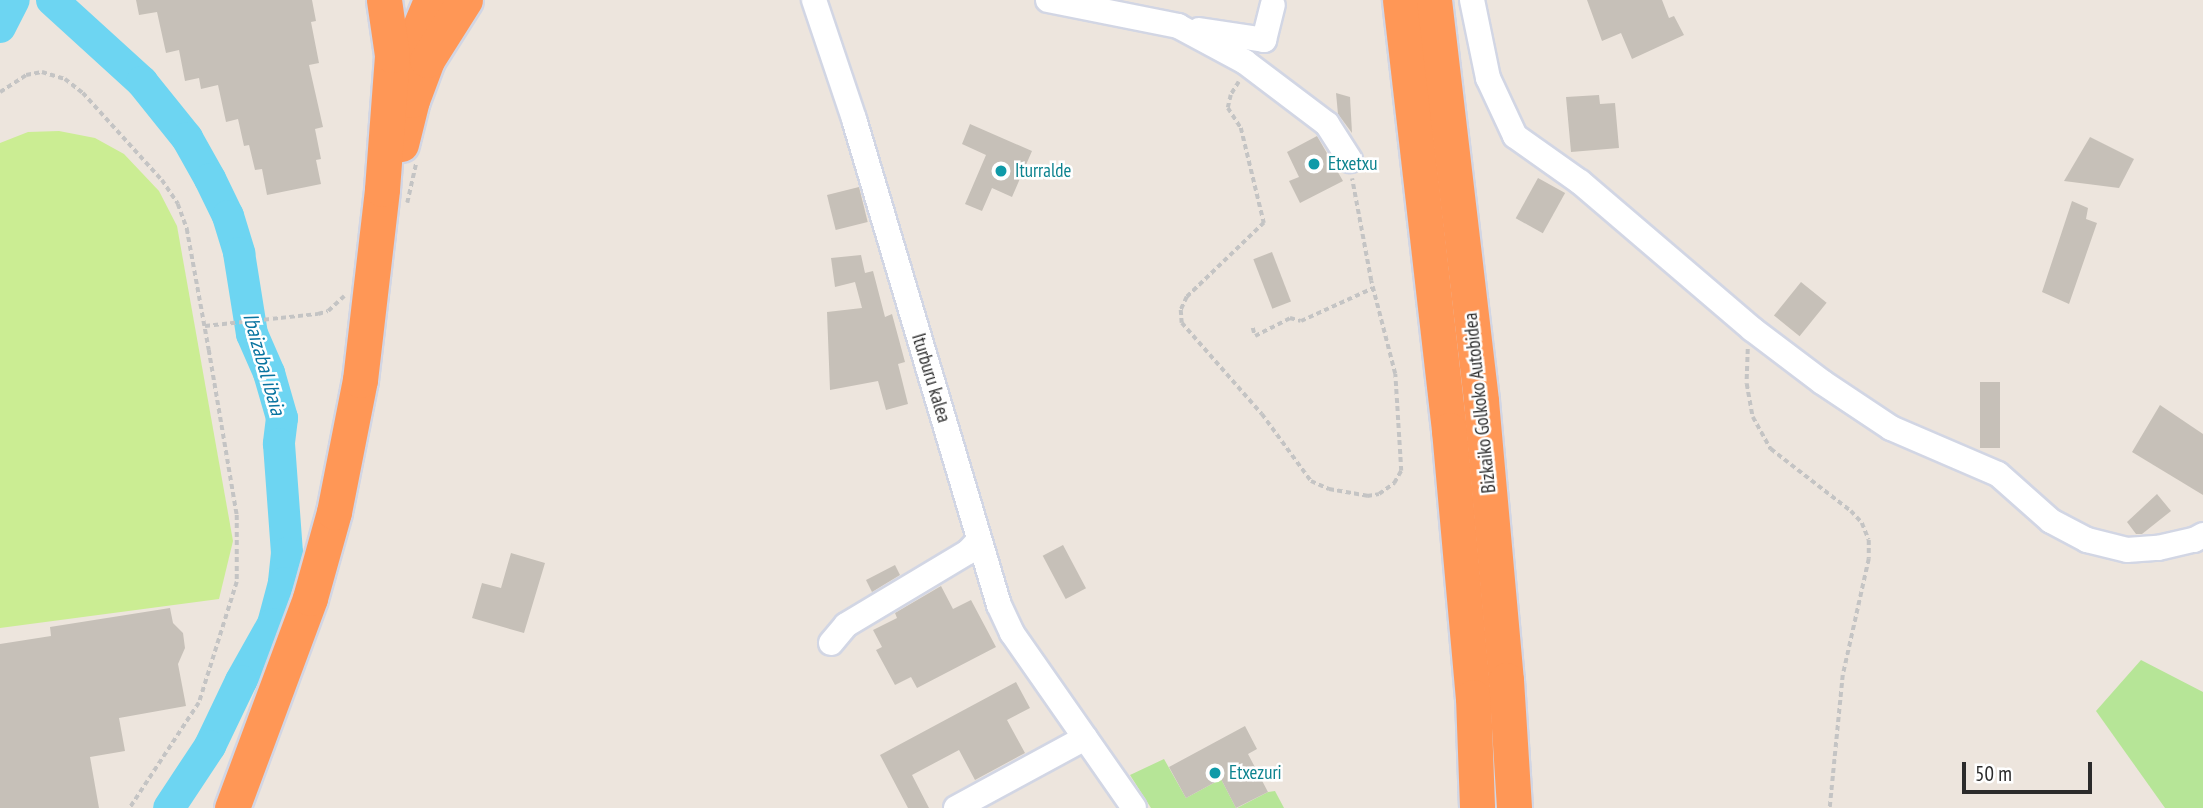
<!DOCTYPE html>
<style>
body{margin:0}
#map{position:relative;width:2203px;height:808px;overflow:hidden;background:#ede5dd;font-family:"PT Sans Narrow",sans-serif}
div>[style]{position:absolute}
[style*='--x']{left:calc(var(--x)*1px);top:calc(var(--y)*1px);width:calc(var(--w)*1px);rotate:calc(var(--a)*1deg)}
.green>*{inset:0;background:#b6e597}
.pitch>*{inset:0;background:#cbed93}
.river>*{height:32px;margin:-16px;padding:0 16px;transform-origin:16px;border-radius:16px;background:#6dd5f2}
.building>*{inset:0;background:#c6c0b8;transform-origin:0 0}
.path>*{height:3.5px;margin-top:-1.75px;transform-origin:0;background:repeating-linear-gradient(90deg,#c4c4c4 0 5px,transparent 0 8.5px)}
.roads{filter:drop-shadow(2px 0 #d2d6e4) drop-shadow(-2px 0 #d2d6e4) drop-shadow(0 2px #d2d6e4) drop-shadow(0 -2px #d2d6e4)}
.minor>*{height:24px;margin:-12px;padding:0 12px;transform-origin:12px;border-radius:12px;background:#fff}
.highway>*{height:35px;margin:-17.5px;padding:0 17.5px;transform-origin:17.5px;border-radius:17.5px;background:#ff9756}
.dots>*{width:19px;height:19px;translate:-50% -50%;box-sizing:border-box;border:4px solid #fff;border-radius:50%}
span{translate:-50% -50%;white-space:nowrap;text-align:center;line-height:1.15;-webkit-text-stroke:5px #fff;paint-order:stroke}
.culture-label{font-size:19px;color:#0d838f}
.left{translate:0 -50%;text-align:left}
.street-label{font-size:19px;color:#2b2b2b}
.water-label{font-size:21px;color:#0974a0;font-style:italic}
.scale{position:absolute;left:1962px;top:762px;width:130px;height:32px;box-sizing:border-box;border:4px solid #2b2b2b;border-top:0;padding-left:9px;font-size:21px;line-height:24px;white-space:nowrap;color:#2b2b2b;-webkit-text-stroke:5px #fff;paint-order:stroke}
</style>
<div id="map">
<div class="green">
<div style="clip-path:polygon(2141px 660px,2203px 692px,2203px 808px,2165px 808px,2096px 711px)"></div>
<div style="clip-path:polygon(1164px 759px,1186px 798px,1221px 779px,1236px 808px,1151px 808px,1130px 775px)"></div>
<div style="clip-path:polygon(1275px 791px,1284px 808px,1237px 808px,1268px 792px)"></div>
</div>
<div class="pitch">
<div style="clip-path:polygon(59px 131px,95px 138px,124px 154px,159px 191px,177px 226px,233px 541px,219px 599px,0 628px,0 143px,28px 132px)"></div>
</div>
<div class="river">
<div style="--x:52;--y:0;--w:122;--a:42.3"></div>
<div style="--x:142;--y:82;--w:72;--a:51.2"></div>
<div style="--x:187;--y:138;--w:47;--a:60.7"></div>
<div style="--x:210;--y:179;--w:41;--a:64.1"></div>
<div style="--x:228;--y:216;--w:39;--a:73"></div>
<div style="--x:239;--y:253;--w:82;--a:80.9"></div>
<div style="--x:252;--y:334;--w:43;--a:66.4"></div>
<div style="--x:269;--y:373;--w:47;--a:73.9"></div>
<div style="--x:282;--y:418;--w:26;--a:97"></div>
<div style="--x:279;--y:444;--w:109;--a:85.8"></div>
<div style="--x:287;--y:553;--w:30;--a:96"></div>
<div style="--x:284;--y:583;--w:42;--a:105"></div>
<div style="--x:273;--y:624;--w:65;--a:119.3"></div>
<div style="--x:241;--y:681;--w:72;--a:115.5"></div>
<div style="--x:210;--y:746;--w:74;--a:123.5"></div>
<div style="--x:0;--y:27;--w:30;--a:-63"></div>
</div>
<div class="building">
<div style="clip-path:polygon(136px 0,312px 0,316px 21px,311px 22px,319px 63px,309px 65px,323px 127px,315px 129px,321px 159px,316px 160px,321px 184px,267px 195px,262px 169px,255px 170px,249px 145px,244px 146px,238px 119px,226px 122px,218px 85px,201px 89px,199px 78px,185px 81px,179px 50px,166px 53px,157px 12px,139px 15px)"></div>
<div style="clip-path:polygon(1587px 0,1662px 0,1669px 18px,1674px 16px,1684px 35px,1632px 59px,1621px 33px,1602px 41px)"></div>
<div style="clip-path:polygon(1336px 93px,1350px 97px,1352px 133px,1338px 114px)"></div>
<div style="clip-path:polygon(1599px 95px,1600px 104px,1615px 103px,1619px 148px,1571px 152px,1566px 97px)"></div>
<div style="clip-path:polygon(970px 124px,1032px 151px,1012px 197px,992px 188px,982px 211px,965px 204px,986px 155px,962px 144px)"></div>
<div style="clip-path:polygon(1317px 136px,1343px 181px,1300px 203px,1289px 181px,1299px 177px,1287px 152px)"></div>
<div style="clip-path:polygon(2090px 137px,2134px 159px,2119px 188px,2064px 181px)"></div>
<div style="left:1538px;top:178px;width:31px;height:46px;rotate:29deg"></div>
<div style="left:859px;top:187px;width:36px;height:33px;rotate:76deg"></div>
<div style="clip-path:polygon(2072px 201px,2088px 208px,2086px 219px,2097px 223px,2069px 304px,2042px 292px)"></div>
<div style="left:1272px;top:252px;width:53px;height:20px;rotate:69deg"></div>
<div style="clip-path:polygon(861px 255px,865px 273px,873px 271px,885px 317px,892px 314px,905px 362px,898px 364px,908px 404px,886px 410px,878px 381px,830px 390px,827px 312px,862px 308px,855px 282px,835px 287px,831px 258px)"></div>
<div style="left:1801px;top:282px;width:33px;height:43px;rotate:39deg"></div>
<div style="left:1980px;top:382px;width:20px;height:66px"></div>
<div style="clip-path:polygon(2160px 405px,2203px 434px,2203px 495px,2132px 452px)"></div>
<div style="clip-path:polygon(2157px 494px,2171px 511px,2142px 534px,2136px 534px,2127px 522px)"></div>
<div style="left:1063px;top:545px;width:49px;height:23px;rotate:62deg"></div>
<div style="clip-path:polygon(511px 553px,545px 563px,524px 633px,472px 618px,482px 583px,501px 588px)"></div>
<div style="clip-path:polygon(895px 565px,900px 575px,872px 592px,866px 580px)"></div>
<div style="clip-path:polygon(941px 586px,953px 609px,971px 600px,996px 647px,917px 688px,911px 677px,895px 685px,876px 650px,882px 647px,873px 630px,897px 618px,895px 613px)"></div>
<div style="clip-path:polygon(170px 608px,173px 623px,183px 633px,185px 648px,178px 664px,186px 706px,119px 718px,125px 751px,90px 757px,99px 808px,0 808px,0 644px,51px 636px,50px 627px)"></div>
<div style="clip-path:polygon(1016px 682px,1030px 708px,1007px 720px,1025px 753px,975px 780px,959px 750px,912px 775px,929px 808px,908px 808px,880px 755px)"></div>
<div style="clip-path:polygon(1245px 726px,1257px 749px,1248px 754px,1268px 792px,1236px 808px,1221px 779px,1186px 798px,1169px 767px)"></div>
</div>
<div class="path">
<div style="--x:1239;--y:82;--w:15;--a:122"></div>
<div style="--x:1231;--y:95;--w:13;--a:103"></div>
<div style="--x:1228;--y:108;--w:24;--a:57"></div>
<div style="--x:1241;--y:128;--w:98;--a:76.4"></div>
<div style="--x:1264;--y:223;--w:107;--a:136.1"></div>
<div style="--x:1187;--y:297;--w:14;--a:115"></div>
<div style="--x:1181;--y:310;--w:13;--a:86"></div>
<div style="--x:1182;--y:323;--w:121;--a:48.7"></div>
<div style="--x:1262;--y:414;--w:83;--a:53.8"></div>
<div style="--x:1311;--y:481;--w:20;--a:24"></div>
<div style="--x:1329;--y:489;--w:39;--a:10"></div>
<div style="--x:1367;--y:496;--w:12;--a:-9"></div>
<div style="--x:1379;--y:494;--w:19;--a:-36"></div>
<div style="--x:1394;--y:483;--w:14;--a:-60"></div>
<div style="--x:1401;--y:471;--w:97;--a:-93.5"></div>
<div style="--x:1395;--y:374;--w:96;--a:-104.5"></div>
<div style="--x:1371;--y:281;--w:104;--a:-100.6"></div>
<div style="--x:0;--y:92;--w:31;--a:-33"></div>
<div style="--x:26;--y:75;--w:16;--a:-11"></div>
<div style="--x:42;--y:72;--w:24;--a:17"></div>
<div style="--x:65;--y:79;--w:23;--a:38"></div>
<div style="--x:83;--y:93;--w:118;--a:47.8"></div>
<div style="--x:162;--y:180;--w:29;--a:56"></div>
<div style="--x:178;--y:204;--w:27;--a:70"></div>
<div style="--x:187;--y:229;--w:123;--a:79.7"></div>
<div style="--x:209;--y:350;--w:167;--a:80.4"></div>
<div style="--x:237;--y:515;--w:67;--a:90"></div>
<div style="--x:237;--y:582;--w:127;--a:107.4"></div>
<div style="--x:199;--y:703;--w:126;--a:123.3"></div>
<div style="--x:407;--y:203;--w:41;--a:-77.3"></div>
<div style="--x:205;--y:326;--w:114;--a:-6.1"></div>
<div style="--x:318;--y:314;--w:10;--a:-17"></div>
<div style="--x:328;--y:311;--w:22;--a:-43"></div>
<div style="--x:1253;--y:328;--w:8;--a:76"></div>
<div style="--x:1255;--y:336;--w:39;--a:-27"></div>
<div style="--x:1290;--y:318;--w:11;--a:15"></div>
<div style="--x:1301;--y:321;--w:79;--a:-24.6"></div>
<div style="--x:1748;--y:349;--w:35;--a:92"></div>
<div style="--x:1747;--y:384;--w:34;--a:80"></div>
<div style="--x:1753;--y:417;--w:37;--a:61"></div>
<div style="--x:1771;--y:449;--w:101;--a:37.8"></div>
<div style="--x:1851;--y:511;--w:16;--a:47"></div>
<div style="--x:1862;--y:523;--w:18;--a:68"></div>
<div style="--x:1869;--y:540;--w:19;--a:90"></div>
<div style="--x:1869;--y:559;--w:119;--a:102.6"></div>
<div style="--x:1843;--y:675;--w:134;--a:95.6"></div>
</div>
<div class="roads">
<div class="minor">
<div style="--x:814;--y:0;--w:126;--a:71.4"></div>
<div style="--x:854;--y:119;--w:507;--a:73.39"></div>
<div style="--x:999;--y:605;--w:31;--a:65"></div>
<div style="--x:1012;--y:633;--w:213;--a:55.1"></div>
<div style="--x:1048;--y:0;--w:133;--a:11.3"></div>
<div style="--x:1178;--y:26;--w:76;--a:28.2"></div>
<div style="--x:1245;--y:62;--w:103;--a:37.1"></div>
<div style="--x:1327;--y:124;--w:43;--a:57.4"></div>
<div style="--x:1472;--y:0;--w:80;--a:78.4"></div>
<div style="--x:1488;--y:78;--w:64;--a:65"></div>
<div style="--x:1515;--y:136;--w:80;--a:35.3"></div>
<div style="--x:1580;--y:182;--w:226;--a:40.5"></div>
<div style="--x:1752;--y:329;--w:88;--a:37.1"></div>
<div style="--x:1822;--y:382;--w:83;--a:33.7"></div>
<div style="--x:1891;--y:428;--w:116;--a:23.3"></div>
<div style="--x:1998;--y:474;--w:71;--a:41.6"></div>
<div style="--x:2051;--y:521;--w:41;--a:27.8"></div>
<div style="--x:2087;--y:540;--w:41;--a:14"></div>
<div style="--x:2127;--y:550;--w:31;--a:-4"></div>
<div style="--x:2158;--y:548;--w:37;--a:-13"></div>
<div style="--x:2194;--y:540;--w:10;--a:-29"></div>
<div style="--x:1199;--y:30;--w:66;--a:8.7"></div>
<div style="--x:1264;--y:40;--w:36;--a:-76"></div>
<div style="--x:831;--y:643;--w:23;--a:-50"></div>
<div style="--x:846;--y:625;--w:142;--a:-30.9"></div>
<div style="--x:968;--y:552;--w:16;--a:-47"></div>
<div style="--x:956;--y:808;--w:147;--a:-28.5"></div>
</div>
<div class="highway">
<div style="--x:1400;--y:0;--w:433;--a:83.5"></div>
<div style="--x:1449;--y:430;--w:268;--a:84.9"></div>
<div style="--x:1473;--y:697;--w:111;--a:87.9"></div>
<div style="--x:1434;--y:0;--w:404;--a:83.3"></div>
<div style="--x:1481;--y:401;--w:280;--a:84.9"></div>
<div style="--x:1506;--y:680;--w:128;--a:86.4"></div>
<div style="--x:405;--y:62;--w:67;--a:-67.2"></div>
<div style="--x:401;--y:144;--w:45;--a:-76"></div>
<div style="--x:412;--y:100;--w:43;--a:-69.4"></div>
<div style="--x:427;--y:60;--w:71;--a:-57.7"></div>
<div style="--x:232;--y:808;--w:224;--a:-69.6"></div>
<div style="--x:310;--y:598;--w:89;--a:-74.4"></div>
<div style="--x:334;--y:512;--w:135;--a:-78.9"></div>
<div style="--x:360;--y:380;--w:192;--a:-83.4"></div>
<div style="--x:382;--y:189;--w:134;--a:-85.7"></div>
<div style="--x:392;--y:55;--w:56;--a:-98.3"></div>
</div>
</div>
<div class="dots">
<div style="left:1314px;top:164px;background:#0f9aa8"></div>
<div style="left:1001px;top:171px;background:#0f9aa8"></div>
<div style="left:1215px;top:773px;background:#0f9aa8"></div>
</div>
<div class="culture-label">
<span class="left" style="left:1328px;top:164px">Etxetxu</span>
<span class="left" style="left:1015px;top:171px">Iturralde</span>
<span class="left" style="left:1229px;top:773px">Etxezuri</span>
</div>
<div class="street-label">
<span style="left:931px;top:378px;rotate:73deg">Iturburu kalea</span>
<span style="left:1480px;top:403px;rotate:-96deg">Bizkaiko Golkoko Autobidea</span>
</div>
<div class="water-label">
<span style="left:264px;top:364px;rotate:74deg">Ibaizabal ibaia</span>
</div>
<div class="scale">50 m</div>
</div>
